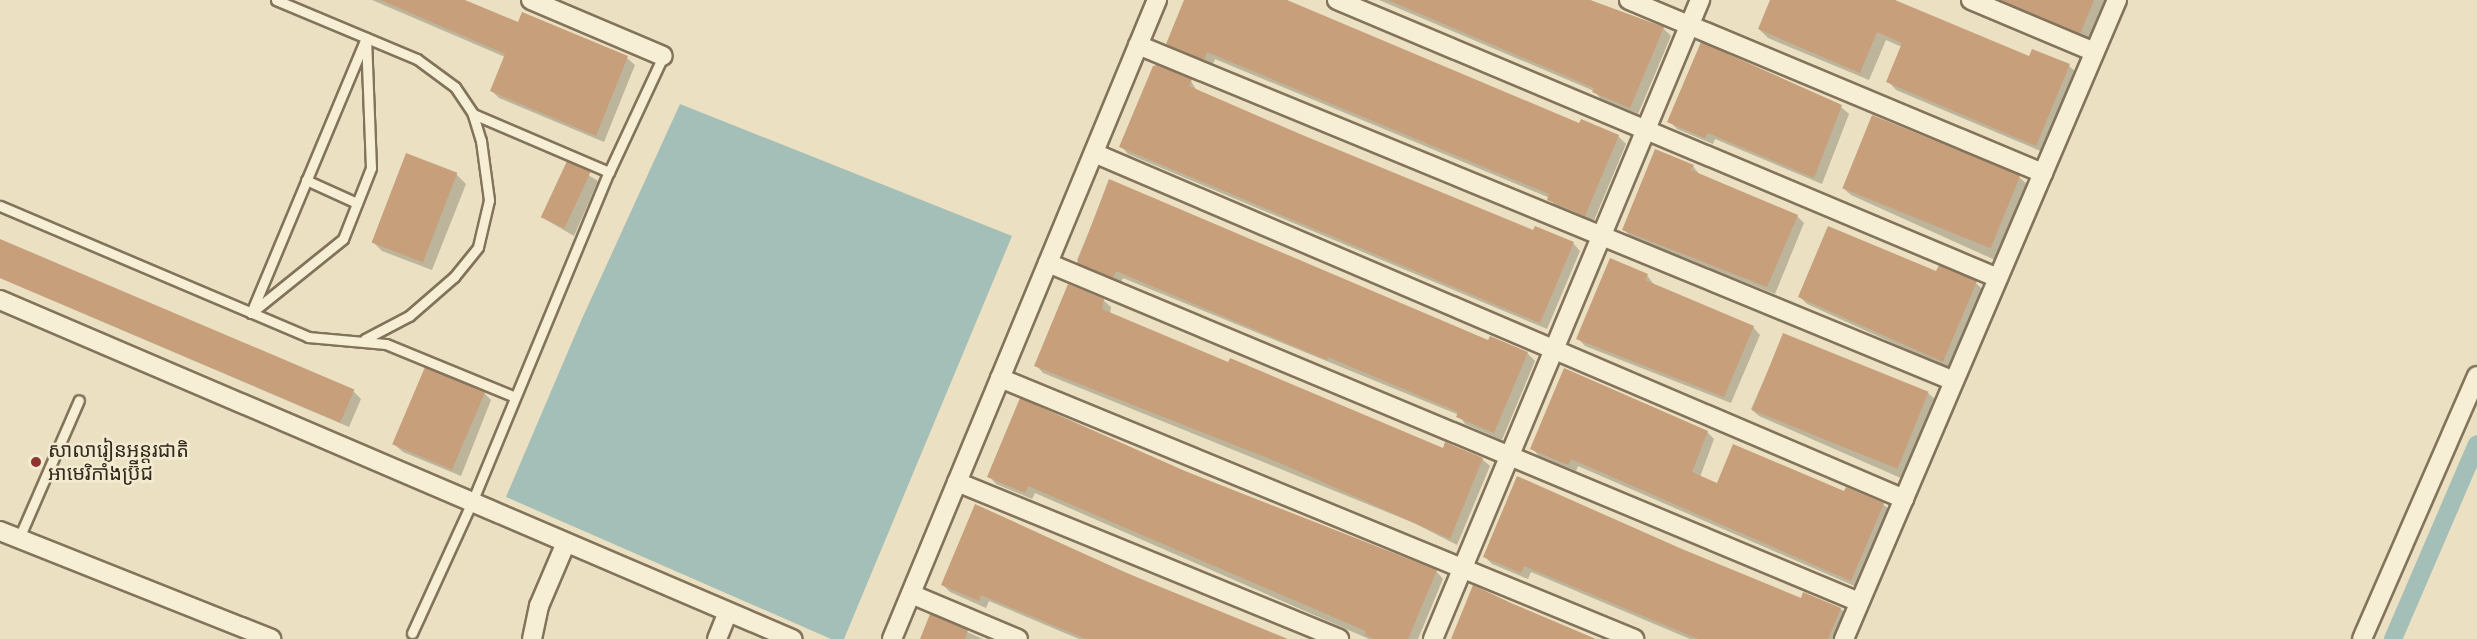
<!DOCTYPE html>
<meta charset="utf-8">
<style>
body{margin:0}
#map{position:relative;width:2477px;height:639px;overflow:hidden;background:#ebe1c2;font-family:Bitter,"Noto Sans Khmer",serif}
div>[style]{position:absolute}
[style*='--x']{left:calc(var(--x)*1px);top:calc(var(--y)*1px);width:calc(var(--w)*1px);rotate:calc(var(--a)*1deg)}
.water>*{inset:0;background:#a4beb8}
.shadow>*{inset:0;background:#0003}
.canal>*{height:18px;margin:-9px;padding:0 9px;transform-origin:9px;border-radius:9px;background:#a4beb8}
.building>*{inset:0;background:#c79f7b;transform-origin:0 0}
.roads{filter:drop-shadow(2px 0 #83735b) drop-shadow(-2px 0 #83735b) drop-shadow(0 2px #83735b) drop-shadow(0 -2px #83735b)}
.service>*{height:9px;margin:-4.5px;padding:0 4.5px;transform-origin:4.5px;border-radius:4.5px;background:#f6efd5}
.minor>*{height:18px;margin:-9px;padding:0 9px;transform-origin:9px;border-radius:9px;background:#f6efd5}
.dots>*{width:16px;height:16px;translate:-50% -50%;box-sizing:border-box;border:3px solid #f3ebd1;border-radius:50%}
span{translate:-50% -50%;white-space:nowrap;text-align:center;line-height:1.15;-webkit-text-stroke:5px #f3ebd1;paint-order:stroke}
.poi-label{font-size:20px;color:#342a1e}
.left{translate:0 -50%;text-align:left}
</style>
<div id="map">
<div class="water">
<div style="clip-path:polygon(680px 104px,1012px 236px,844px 639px,831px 639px,506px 497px,581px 321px)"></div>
</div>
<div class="shadow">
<div style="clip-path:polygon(372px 0,461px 0,519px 24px,523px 14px,627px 58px,635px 65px,604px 142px,499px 98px,492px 91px,505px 57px)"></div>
<div style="clip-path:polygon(1186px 0,1283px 0,1580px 125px,1618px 136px,1626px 144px,1593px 223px,1556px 207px,1550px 198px,1215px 59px,1212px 66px,1175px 51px,1168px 44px)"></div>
<div style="clip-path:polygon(1379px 0,1590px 0,1663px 28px,1671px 36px,1638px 114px,1601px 99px,1594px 91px)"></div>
<div style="clip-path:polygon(1772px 0,1891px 0,2030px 58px,2033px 51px,2069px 66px,2078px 74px,2045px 153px,1896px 90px,1888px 81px,1902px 47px,1886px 40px,1869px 80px,1768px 38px,1759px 29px)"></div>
<div style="clip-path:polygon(1992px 0,2105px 0,2088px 40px)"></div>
<div style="clip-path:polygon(1191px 81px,1197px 91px,1416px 185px,1534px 232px,1573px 243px,1580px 251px,1547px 329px,1128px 154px,1121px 146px)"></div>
<div style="clip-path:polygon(1841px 107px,1849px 114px,1822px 184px,1715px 139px,1713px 144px,1677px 129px,1669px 121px)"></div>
<div style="clip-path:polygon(568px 163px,598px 181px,574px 236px,543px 218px)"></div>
<div style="clip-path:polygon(1693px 166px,1700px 175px,1797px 216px,1804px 223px,1775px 294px,1631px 237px,1623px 229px)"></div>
<div style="clip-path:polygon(456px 174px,466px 184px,432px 270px,382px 251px,372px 241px)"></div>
<div style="clip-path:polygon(2019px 177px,2027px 184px,1995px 260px,1851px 195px,1843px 188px)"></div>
<div style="clip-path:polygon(1110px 181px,1489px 342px,1527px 353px,1535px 361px,1502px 440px,1465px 424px,1459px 415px,1123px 278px,1120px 284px,1084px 267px,1077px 260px)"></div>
<div style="clip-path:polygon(0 240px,353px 391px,361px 399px,349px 427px,0 278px)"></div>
<div style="clip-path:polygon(1937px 273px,1976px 283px,1983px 290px,1950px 369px,1807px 304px,1800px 297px)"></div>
<div style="clip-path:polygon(1647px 275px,1654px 285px,1753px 327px,1760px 335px,1731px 403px,1585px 346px,1578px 338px)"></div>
<div style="clip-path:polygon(1103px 300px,1111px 307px,1110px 314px,1229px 364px,1444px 450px,1482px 459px,1490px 466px,1457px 545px,1414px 523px,1043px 373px,1036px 365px)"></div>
<div style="clip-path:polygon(1784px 335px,1928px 393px,1936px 400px,1903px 479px,1759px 416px,1751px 409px)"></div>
<div style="clip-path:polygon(484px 393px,491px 400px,461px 476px,403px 452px,395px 445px)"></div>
<div style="clip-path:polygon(1707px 432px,1714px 439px,1700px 477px,1718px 485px,1845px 493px,1883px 504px,1891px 511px,1859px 588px,1578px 466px,1576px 471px,1539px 456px,1532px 448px)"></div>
<div style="clip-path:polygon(1184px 472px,1436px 571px,1443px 579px,1418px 639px,1369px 639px,1035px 493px,1032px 499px,996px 484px,989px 476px)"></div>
<div style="clip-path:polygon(975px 506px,1238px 622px,1284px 639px,1079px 639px,989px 601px,986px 608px,950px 592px,943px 585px)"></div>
<div style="clip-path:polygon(1681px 551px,1802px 600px,1804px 594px,1841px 609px,1848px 617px,1839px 639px,1690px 639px,1531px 572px,1528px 579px,1492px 564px,1484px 556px)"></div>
<div style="clip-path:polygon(931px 616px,983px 639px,921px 639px)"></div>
</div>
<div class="canal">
<div style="--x:2393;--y:639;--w:212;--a:-66.7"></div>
</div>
<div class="building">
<div style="clip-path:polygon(381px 0,465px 0,518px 22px,522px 12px,628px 56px,596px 136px,490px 91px,505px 54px)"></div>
<div style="clip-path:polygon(1184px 0,1287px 0,1579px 123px,1581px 119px,1619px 135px,1585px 216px,1547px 200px,1549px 194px,1207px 52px,1204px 60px,1166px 44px)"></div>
<div style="clip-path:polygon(1388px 0,1590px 0,1664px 27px,1630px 108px,1592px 92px,1594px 88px)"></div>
<div style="clip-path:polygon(1770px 0,1895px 0,2029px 56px,2032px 49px,2070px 64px,2036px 146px,1886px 82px,1902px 43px,1877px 32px,1860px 73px,1758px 29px)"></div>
<div style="clip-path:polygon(2001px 0,2094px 0,2080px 34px)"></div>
<div style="clip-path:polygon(1701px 42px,1842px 105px,1814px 178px,1708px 133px,1705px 138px,1667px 122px)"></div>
<div style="clip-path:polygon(1157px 65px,1192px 79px,1189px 86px,1300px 134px,1533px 230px,1535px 226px,1574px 242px,1540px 323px,1119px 147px,1153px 66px)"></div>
<div style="left:1872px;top:115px;width:160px;height:79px;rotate:22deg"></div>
<div style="clip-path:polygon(1655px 149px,1694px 165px,1691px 170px,1798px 215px,1767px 287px,1622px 230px)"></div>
<div style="left:406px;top:153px;width:55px;height:96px;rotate:21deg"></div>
<div style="left:567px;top:161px;width:26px;height:62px;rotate:25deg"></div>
<div style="clip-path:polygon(1109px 179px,1488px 340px,1490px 336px,1528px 352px,1494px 433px,1456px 417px,1458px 412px,1328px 357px,1327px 360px,1116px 271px,1113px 278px,1077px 263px)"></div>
<div style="clip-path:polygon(1828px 226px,1936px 271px,1939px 265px,1977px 281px,1943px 362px,1798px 297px)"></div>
<div style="left:0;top:239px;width:385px;height:36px;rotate:23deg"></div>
<div style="clip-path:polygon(1610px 258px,1648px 274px,1645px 280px,1754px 326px,1724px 397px,1576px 339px)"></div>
<div style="clip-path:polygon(1068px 284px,1104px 299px,1102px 309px,1228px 362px,1230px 358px,1443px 448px,1445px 442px,1483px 458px,1450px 539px,1280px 463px,1034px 366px)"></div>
<div style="left:1783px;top:333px;width:157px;height:83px;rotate:22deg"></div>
<div style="left:425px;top:367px;width:65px;height:84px;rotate:23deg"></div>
<div style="clip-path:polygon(1564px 368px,1708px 431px,1692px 472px,1717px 483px,1733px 444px,1844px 491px,1846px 487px,1884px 503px,1851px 581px,1571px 459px,1568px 465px,1530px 449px)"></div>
<div style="clip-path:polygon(1020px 398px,1185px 471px,1437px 570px,1408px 639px,1374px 639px,1365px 635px,1366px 631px,1028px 486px,1025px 493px,987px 477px)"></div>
<div style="clip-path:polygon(1517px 476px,1682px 549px,1801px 598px,1803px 592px,1841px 608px,1828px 639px,1698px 639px,1524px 566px,1521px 573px,1483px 557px)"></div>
<div style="clip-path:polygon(975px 504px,1124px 572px,1288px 639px,1086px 639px,981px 595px,979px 601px,941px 585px)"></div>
<div style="clip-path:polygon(1473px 585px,1511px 603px,1596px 639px,1451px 639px)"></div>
<div style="clip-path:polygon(930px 614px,968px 630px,965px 639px,920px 639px)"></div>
</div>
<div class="roads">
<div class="service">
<div style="--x:276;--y:0;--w:153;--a:22.7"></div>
<div style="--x:417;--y:59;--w:47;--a:36.4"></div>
<div style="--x:455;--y:87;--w:32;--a:56"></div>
<div style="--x:473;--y:114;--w:148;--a:23.1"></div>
<div style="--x:366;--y:38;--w:130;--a:87.8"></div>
<div style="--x:371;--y:168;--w:76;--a:111.5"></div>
<div style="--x:343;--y:239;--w:118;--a:141.2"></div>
<div style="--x:251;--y:313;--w:298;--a:-67.3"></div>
<div style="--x:306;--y:180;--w:56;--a:24.3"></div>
<div style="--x:0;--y:206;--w:335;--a:23"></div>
<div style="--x:308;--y:337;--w:78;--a:5.1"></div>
<div style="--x:386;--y:344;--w:139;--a:22.3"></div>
<div style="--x:365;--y:339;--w:50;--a:-27.6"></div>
<div style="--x:409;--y:316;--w:60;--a:-40.9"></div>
<div style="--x:454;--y:277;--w:38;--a:-51"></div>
<div style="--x:478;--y:247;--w:48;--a:-76.8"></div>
<div style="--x:489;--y:200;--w:60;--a:-97.7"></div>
<div style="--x:481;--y:141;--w:28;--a:-107"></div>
<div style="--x:19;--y:538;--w:150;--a:-66.5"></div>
<div style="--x:412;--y:633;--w:144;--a:-65.4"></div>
<div style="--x:472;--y:502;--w:357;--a:-67.5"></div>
<div style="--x:609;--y:172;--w:128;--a:-65"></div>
</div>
<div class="minor">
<div style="--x:531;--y:0;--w:143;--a:23"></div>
<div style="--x:1337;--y:0;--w:717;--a:22.81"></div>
<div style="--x:1629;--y:0;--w:449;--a:22.7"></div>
<div style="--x:1971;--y:0;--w:134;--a:22.8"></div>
<div style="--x:1138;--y:45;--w:882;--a:22.38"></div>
<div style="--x:1094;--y:153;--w:881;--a:23.13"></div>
<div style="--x:1048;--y:263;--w:879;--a:22.69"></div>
<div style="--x:0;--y:300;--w:862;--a:23.17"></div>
<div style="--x:1000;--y:378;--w:686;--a:22.38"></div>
<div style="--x:957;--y:482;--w:413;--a:22.3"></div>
<div style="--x:0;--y:531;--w:292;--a:21.7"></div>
<div style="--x:911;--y:594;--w:116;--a:22.8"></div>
<div style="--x:532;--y:639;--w:34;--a:-78"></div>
<div style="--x:539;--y:606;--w:66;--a:-66.9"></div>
<div style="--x:717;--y:639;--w:29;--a:-68"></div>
<div style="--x:892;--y:639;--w:692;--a:-67.48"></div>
<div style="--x:1433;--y:639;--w:693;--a:-67.32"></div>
<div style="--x:1844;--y:639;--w:695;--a:-66.87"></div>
<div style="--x:2362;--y:639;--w:287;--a:-66.4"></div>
</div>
</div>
<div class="dots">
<div style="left:36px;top:462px;background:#8f352f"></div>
</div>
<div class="poi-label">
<span class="left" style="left:48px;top:462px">សាលារៀនអន្តរជាតិ<br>អាមេរិកាំងប្រ៊ីជ</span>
</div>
</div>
